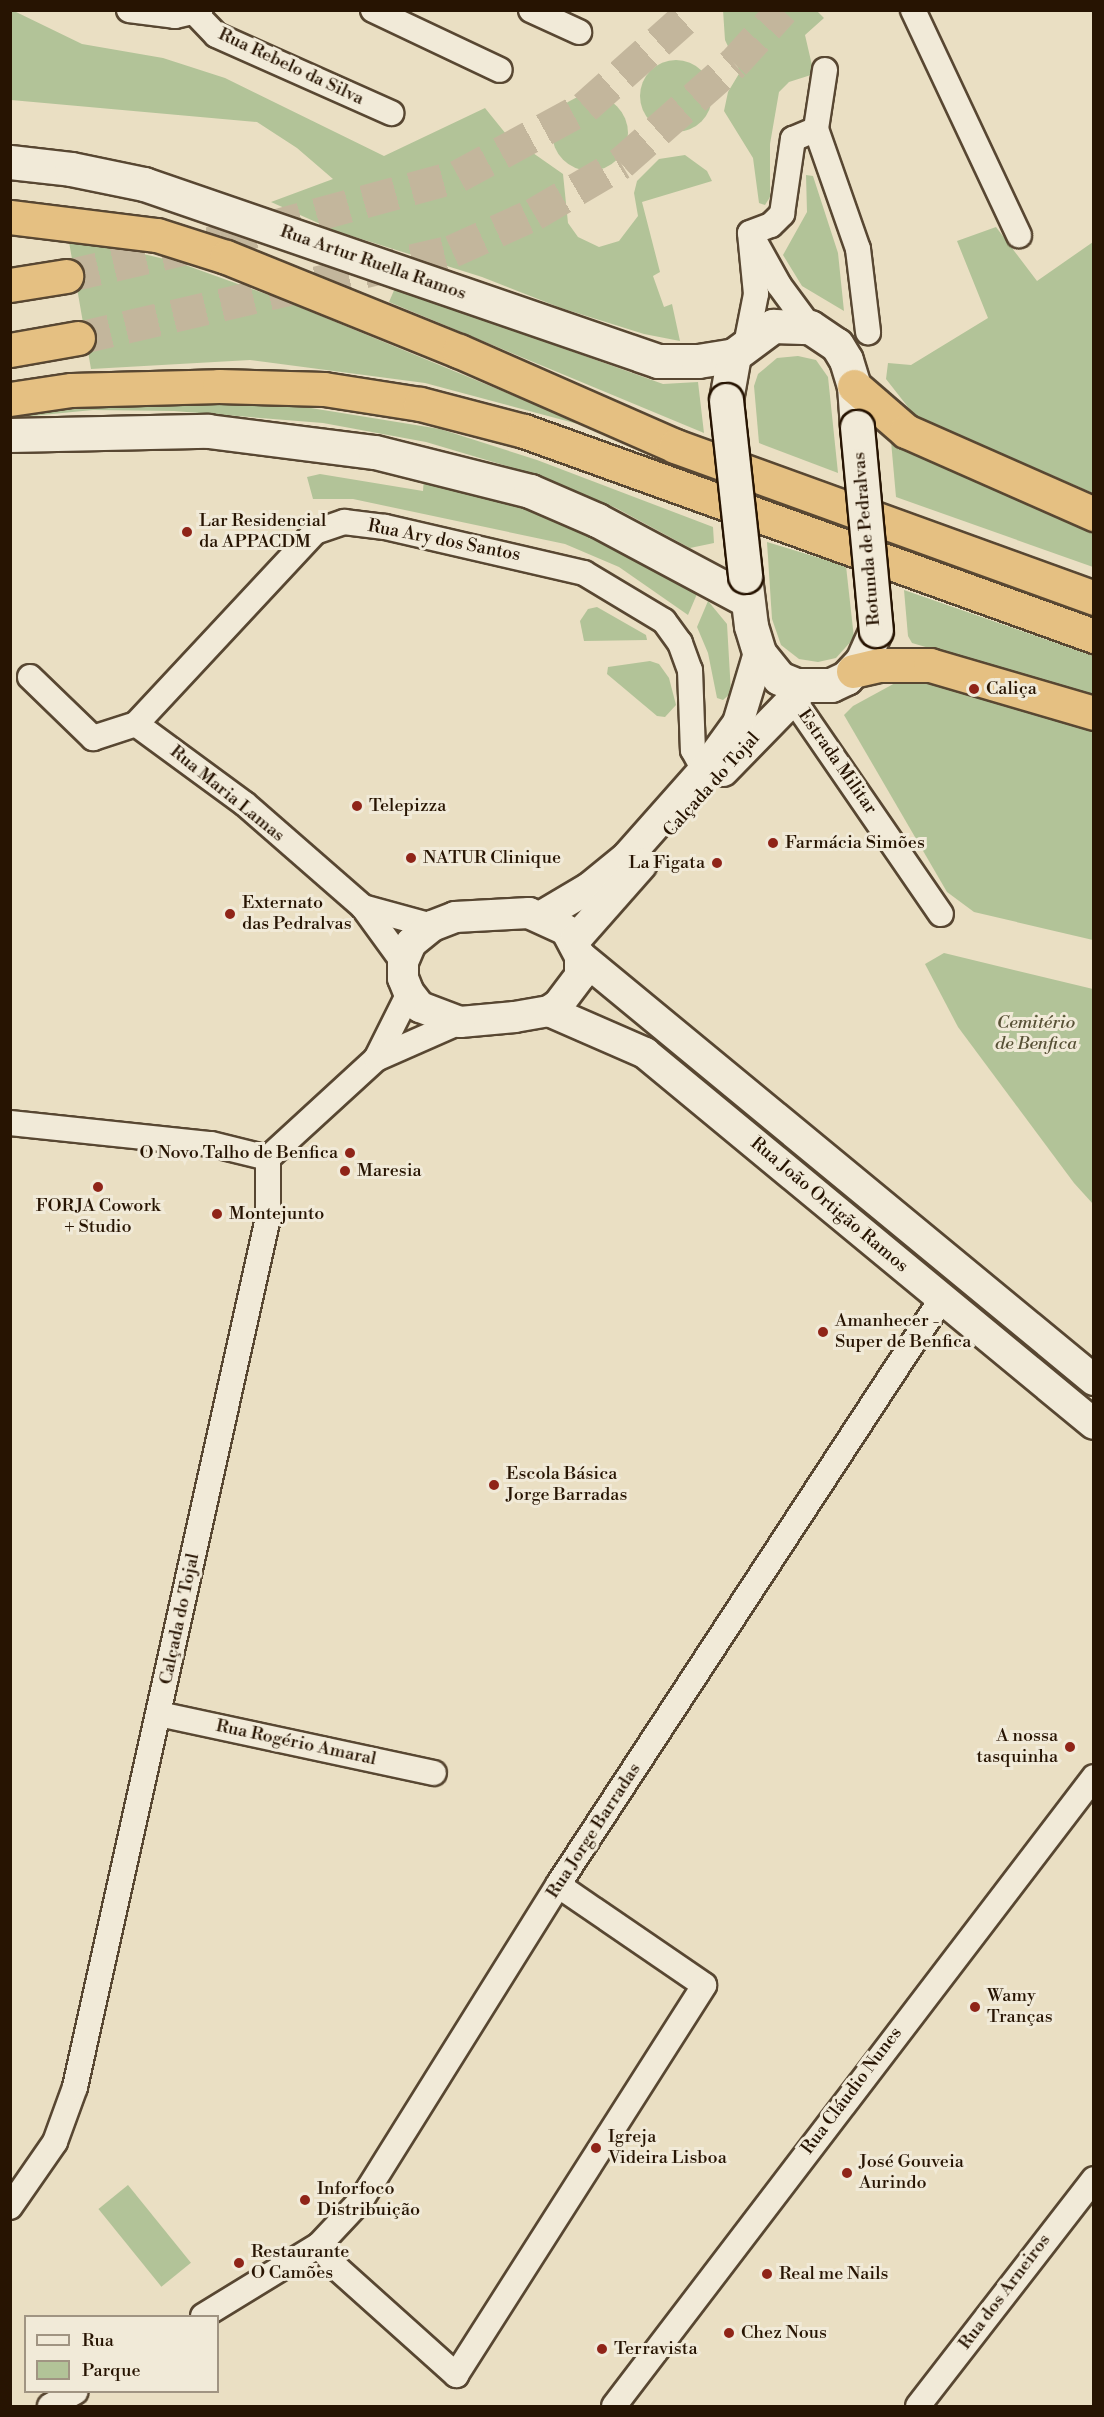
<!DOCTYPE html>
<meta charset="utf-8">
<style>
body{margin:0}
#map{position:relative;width:1104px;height:2417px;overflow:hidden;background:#eadfc3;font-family:"Libre Bodoni",serif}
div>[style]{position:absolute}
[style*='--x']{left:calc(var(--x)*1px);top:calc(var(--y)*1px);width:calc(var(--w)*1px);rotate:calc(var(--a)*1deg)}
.green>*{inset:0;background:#b2c398;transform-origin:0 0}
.round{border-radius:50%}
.trunk-tunnel>*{height:33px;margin-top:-16.5px;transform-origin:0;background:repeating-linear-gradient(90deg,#c3b69c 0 33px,transparent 0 49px)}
.roads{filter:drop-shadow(2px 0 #584732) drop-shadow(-2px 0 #584732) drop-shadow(0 2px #584732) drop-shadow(0 -2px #584732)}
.minor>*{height:24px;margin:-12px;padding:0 12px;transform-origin:12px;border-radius:12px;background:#f1ead8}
.tertiary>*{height:30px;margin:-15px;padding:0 15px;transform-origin:15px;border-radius:15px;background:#f1ead8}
.secondary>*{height:33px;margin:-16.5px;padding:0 16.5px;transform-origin:16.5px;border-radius:16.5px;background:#f1ead8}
.trunk>*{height:33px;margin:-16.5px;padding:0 16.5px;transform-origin:16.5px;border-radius:16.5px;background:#e5c082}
.bridges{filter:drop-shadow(2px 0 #271402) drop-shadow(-2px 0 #271402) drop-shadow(0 2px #271402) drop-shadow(0 -2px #271402)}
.secondary-bridge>*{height:33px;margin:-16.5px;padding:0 16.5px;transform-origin:16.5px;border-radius:16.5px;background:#f1ead8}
.dots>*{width:16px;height:16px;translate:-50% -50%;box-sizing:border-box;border:3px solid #f1ead8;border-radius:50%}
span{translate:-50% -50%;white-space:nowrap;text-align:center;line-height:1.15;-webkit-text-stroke:6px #f1ead8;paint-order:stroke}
.street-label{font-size:18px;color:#271402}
.poi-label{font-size:18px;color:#271402}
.left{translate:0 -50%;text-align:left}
.right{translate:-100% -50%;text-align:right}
.park-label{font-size:18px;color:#585136;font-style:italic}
.frame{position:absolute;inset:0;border:12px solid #271402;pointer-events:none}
.legend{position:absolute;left:24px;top:2315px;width:195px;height:78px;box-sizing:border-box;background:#f1ead8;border:2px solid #a09482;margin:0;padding:8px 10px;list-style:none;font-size:18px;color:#271402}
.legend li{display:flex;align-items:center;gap:12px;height:30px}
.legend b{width:30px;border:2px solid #a09482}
</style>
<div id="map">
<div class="green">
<div style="clip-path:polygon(723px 10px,817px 11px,824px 18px,805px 35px,814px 74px,789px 82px,779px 92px,770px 144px,770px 197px,765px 205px,759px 203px,753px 158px,724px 111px,728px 92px,740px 72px,725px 40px)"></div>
<div style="clip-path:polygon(14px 11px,82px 44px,163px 58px,225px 78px,384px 156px,485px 108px,506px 134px,563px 174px,568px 223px,578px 237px,599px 247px,619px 241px,638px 216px,634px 193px,637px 181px,659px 159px,685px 155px,707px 171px,712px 181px,642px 202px,660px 272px,653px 276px,664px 307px,672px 304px,680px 341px,644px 334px,561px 308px,482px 277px,336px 231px,271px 202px,333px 179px,297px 148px,257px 122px,11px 100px,10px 11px)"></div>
<div class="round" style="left:640px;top:60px;width:72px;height:72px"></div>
<div class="round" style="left:552px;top:95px;width:76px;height:76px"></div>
<div style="clip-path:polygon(806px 175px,813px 176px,838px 253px,844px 311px,802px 286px,783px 255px,807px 212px)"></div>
<div style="clip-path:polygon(996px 227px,1037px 281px,1093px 242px,1093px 493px,915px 416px,886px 379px,888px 363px,911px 365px,988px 318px,957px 241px)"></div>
<div style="clip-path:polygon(68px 236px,177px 262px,280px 299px,589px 427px,425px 383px,250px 360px,91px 369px)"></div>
<div style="clip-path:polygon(395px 288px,663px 384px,698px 382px,704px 433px,389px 302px)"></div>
<div style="clip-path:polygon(798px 356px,816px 360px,828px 377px,838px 473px,759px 443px,754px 386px,758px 374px,777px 358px)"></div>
<div style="clip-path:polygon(243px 397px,440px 429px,537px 460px,713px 527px,714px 543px,690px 548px,616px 508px,537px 475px,426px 442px,323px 423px,174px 411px,93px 410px,11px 418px,10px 410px)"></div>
<div style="clip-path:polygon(891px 441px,1093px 531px,1093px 567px,896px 497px)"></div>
<div style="clip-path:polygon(320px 474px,423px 491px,424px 477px,492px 496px,556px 518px,630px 553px,697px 594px,688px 615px,619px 567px,565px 544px,353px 499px,313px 499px,307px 477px)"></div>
<div style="clip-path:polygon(767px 542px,846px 566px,854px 638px,836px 658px,818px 662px,799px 659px,781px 645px,772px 619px)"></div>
<div style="clip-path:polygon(904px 590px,1093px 656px,1093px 696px,912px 643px,908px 636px)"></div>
<div style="clip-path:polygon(708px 601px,727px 624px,731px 693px,723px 700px,717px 698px,708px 653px,697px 627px)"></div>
<div style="clip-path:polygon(597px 607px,646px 635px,647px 640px,584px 641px,580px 621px,588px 609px)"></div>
<div style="clip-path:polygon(650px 661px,659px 664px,669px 678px,676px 705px,665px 717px,657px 716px,607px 674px,608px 667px)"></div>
<div style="clip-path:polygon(897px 682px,921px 682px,1093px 730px,1093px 940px,974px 912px,947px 892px,844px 715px,853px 706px)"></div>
<div style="clip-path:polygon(944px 953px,1093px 989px,1093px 1204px,1074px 1183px,958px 1027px,925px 964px)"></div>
<div style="left:128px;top:2185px;width:100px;height:38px;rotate:51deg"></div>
</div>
<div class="trunk-tunnel">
<div style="--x:66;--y:276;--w:160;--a:-13"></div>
<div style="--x:222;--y:240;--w:245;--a:-15.2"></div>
<div style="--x:458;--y:176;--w:145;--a:-28.5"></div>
<div style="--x:585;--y:107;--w:146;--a:-41.7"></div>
<div style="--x:78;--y:338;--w:384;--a:-13.1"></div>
<div style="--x:452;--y:251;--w:90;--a:-24.3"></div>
<div style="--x:534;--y:214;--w:101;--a:-30.4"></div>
<div style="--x:621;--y:163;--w:151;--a:-41.5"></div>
<div style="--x:734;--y:63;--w:72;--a:-47.8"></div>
</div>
<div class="roads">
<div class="minor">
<div style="--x:129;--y:10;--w:46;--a:7.4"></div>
<div style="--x:175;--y:16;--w:26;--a:-13"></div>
<div style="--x:373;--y:10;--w:140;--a:25.3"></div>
<div style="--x:531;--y:10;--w:53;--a:24.6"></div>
<div style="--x:913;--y:10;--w:249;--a:64.8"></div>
<div style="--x:195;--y:13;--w:30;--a:46"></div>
<div style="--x:216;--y:35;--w:192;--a:24"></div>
<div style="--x:825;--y:70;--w:60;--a:98.7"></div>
<div style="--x:816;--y:129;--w:127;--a:70.7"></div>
<div style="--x:858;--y:249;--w:84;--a:83.1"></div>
<div style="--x:750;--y:233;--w:22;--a:-21"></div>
<div style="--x:771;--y:225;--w:16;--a:-45"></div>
<div style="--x:782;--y:214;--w:76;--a:-81.7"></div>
<div style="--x:793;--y:139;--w:25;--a:-23"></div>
<div style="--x:754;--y:240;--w:51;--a:60.9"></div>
<div style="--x:779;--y:285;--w:52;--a:53.6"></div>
<div style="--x:746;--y:345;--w:52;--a:-78.9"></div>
<div style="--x:756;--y:294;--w:61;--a:-95.6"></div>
<div style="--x:30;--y:677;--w:88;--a:44.1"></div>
<div style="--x:93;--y:738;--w:45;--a:-18"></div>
<div style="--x:136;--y:724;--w:262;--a:-47"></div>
<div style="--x:315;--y:532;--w:31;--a:-19"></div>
<div style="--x:344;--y:522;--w:41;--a:7"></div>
<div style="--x:385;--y:527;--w:204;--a:13"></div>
<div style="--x:584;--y:573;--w:93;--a:31"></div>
<div style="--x:664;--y:621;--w:27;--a:54"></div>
<div style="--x:680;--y:643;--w:29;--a:70"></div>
<div style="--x:690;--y:670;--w:80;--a:87.9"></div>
<div style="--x:693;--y:750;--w:23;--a:61"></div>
<div style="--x:793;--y:699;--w:261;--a:55.5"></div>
<div style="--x:136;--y:724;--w:135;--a:36.3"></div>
<div style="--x:245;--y:804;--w:157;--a:41.1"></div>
<div style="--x:363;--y:907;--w:72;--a:15.4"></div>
<div style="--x:363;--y:907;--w:68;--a:54"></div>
<div style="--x:376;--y:1059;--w:74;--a:-63.4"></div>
<div style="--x:10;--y:1123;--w:202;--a:6"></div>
<div style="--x:211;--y:1144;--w:59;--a:13.8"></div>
<div style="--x:159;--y:1714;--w:281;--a:12.1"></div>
<div style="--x:10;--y:2207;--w:79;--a:-55.3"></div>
<div style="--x:55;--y:2142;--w:59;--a:-70"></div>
<div style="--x:75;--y:2087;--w:890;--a:-77.48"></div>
<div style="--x:268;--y:1218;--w:60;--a:-90"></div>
<div style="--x:268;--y:1158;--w:147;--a:-42.5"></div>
<div style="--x:376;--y:1059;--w:92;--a:-23.8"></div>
<div style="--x:319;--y:2245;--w:31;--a:52"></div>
<div style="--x:338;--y:2269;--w:159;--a:41.9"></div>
<div style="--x:456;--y:2375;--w:462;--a:-57.5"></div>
<div style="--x:704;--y:1985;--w:177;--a:-145.6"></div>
<div style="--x:203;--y:2316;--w:136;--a:-31.5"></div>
<div style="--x:319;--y:2245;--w:63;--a:-46.9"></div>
<div style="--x:362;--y:2199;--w:370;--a:-58"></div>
<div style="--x:558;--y:1885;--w:699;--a:-56.79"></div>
<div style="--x:50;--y:2406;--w:29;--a:-29"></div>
<div style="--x:614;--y:2406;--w:791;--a:-52.65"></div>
<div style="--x:918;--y:2406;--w:287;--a:-52.2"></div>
</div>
<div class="tertiary">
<div style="--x:723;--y:771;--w:117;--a:-45.7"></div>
<div style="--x:529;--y:913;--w:41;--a:24.7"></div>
<div style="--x:566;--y:930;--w:30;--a:62"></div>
<div style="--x:580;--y:956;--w:20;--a:90"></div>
<div style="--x:580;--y:976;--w:36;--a:127"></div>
<div style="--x:558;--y:1005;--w:11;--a:146"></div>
<div style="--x:549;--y:1011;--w:35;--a:170"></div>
<div style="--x:515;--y:1017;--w:55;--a:174.8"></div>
<div style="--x:460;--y:1022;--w:43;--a:-159.4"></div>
<div style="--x:420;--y:1007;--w:18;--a:-128"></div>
<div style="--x:409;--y:993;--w:16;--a:-112"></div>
<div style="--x:403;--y:978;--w:16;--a:-90"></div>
<div style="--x:403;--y:962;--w:21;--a:-67"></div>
<div style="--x:411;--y:943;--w:27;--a:-39"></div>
<div style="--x:432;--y:926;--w:25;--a:-21"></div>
<div style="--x:455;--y:917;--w:74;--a:-3.1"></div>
<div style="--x:542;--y:916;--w:55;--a:-30.8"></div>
<div style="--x:589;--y:888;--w:49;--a:-39.2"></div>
<div style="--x:627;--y:857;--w:116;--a:-48.5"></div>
<div style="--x:704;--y:770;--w:58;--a:-54.1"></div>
<div style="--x:738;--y:723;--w:73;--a:-73.3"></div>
<div style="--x:575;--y:940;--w:101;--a:-48.6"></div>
<div style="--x:580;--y:956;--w:666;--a:39.52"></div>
<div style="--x:549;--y:1011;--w:105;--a:23.6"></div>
<div style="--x:645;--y:1053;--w:582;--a:39.57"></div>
</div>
<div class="secondary">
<div style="--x:10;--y:162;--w:61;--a:6.5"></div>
<div style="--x:71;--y:169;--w:75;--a:11.6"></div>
<div style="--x:144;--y:184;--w:544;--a:19"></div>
<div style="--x:658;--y:361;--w:40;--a:0"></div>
<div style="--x:698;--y:361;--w:36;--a:-9"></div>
<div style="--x:726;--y:400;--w:46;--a:-79.9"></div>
<div style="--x:734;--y:355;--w:49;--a:-36.6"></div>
<div style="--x:773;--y:326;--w:37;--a:2"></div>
<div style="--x:810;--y:327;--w:32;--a:34"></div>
<div style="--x:837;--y:345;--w:17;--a:59"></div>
<div style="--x:846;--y:360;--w:27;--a:73"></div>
<div style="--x:854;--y:386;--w:41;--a:85.8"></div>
<div style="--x:10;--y:435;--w:198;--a:-1.2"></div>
<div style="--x:208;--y:431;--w:168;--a:7.2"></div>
<div style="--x:375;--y:452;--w:160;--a:14.1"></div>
<div style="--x:530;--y:491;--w:73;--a:23.4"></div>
<div style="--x:597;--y:520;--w:170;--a:28.1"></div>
<div style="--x:745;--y:577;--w:49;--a:83"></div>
<div style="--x:751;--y:626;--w:28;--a:73"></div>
<div style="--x:759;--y:653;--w:32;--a:51"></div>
<div style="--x:779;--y:678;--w:18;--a:22"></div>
<div style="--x:796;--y:685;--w:35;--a:0"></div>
<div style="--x:831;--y:685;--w:17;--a:-25"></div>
<div style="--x:846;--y:678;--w:23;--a:-47"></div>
<div style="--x:862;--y:661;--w:34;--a:-66"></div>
</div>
<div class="trunk">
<div style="--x:10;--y:217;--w:148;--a:7"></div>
<div style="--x:157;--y:235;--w:72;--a:17.7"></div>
<div style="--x:226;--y:257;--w:251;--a:22"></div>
<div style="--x:459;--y:351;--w:236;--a:23.7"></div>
<div style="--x:675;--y:446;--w:446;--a:19.9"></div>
<div style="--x:10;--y:285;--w:57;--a:-9.1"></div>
<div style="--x:10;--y:350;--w:69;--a:-10"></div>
<div style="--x:854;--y:386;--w:69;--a:40.9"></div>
<div style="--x:906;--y:431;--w:206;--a:23.8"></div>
<div style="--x:10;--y:399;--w:62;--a:-8.4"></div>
<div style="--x:71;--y:390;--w:148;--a:-1.5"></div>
<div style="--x:219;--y:386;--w:105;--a:1.6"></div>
<div style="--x:324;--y:389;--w:97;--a:8.9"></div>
<div style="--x:420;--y:404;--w:107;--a:14.6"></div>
<div style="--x:524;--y:431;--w:606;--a:19.78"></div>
<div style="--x:853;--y:671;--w:27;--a:-13"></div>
<div style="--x:879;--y:665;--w:51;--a:0"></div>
<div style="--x:930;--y:665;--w:171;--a:16.3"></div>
</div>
</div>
<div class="bridges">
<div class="secondary-bridge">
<div style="--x:726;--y:400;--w:177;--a:83.8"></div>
<div style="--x:857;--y:427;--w:204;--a:84.7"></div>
</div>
</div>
<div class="dots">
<div style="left:187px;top:532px;background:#8f2418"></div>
<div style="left:974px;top:689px;background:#8f2418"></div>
<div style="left:357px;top:806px;background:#8f2418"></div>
<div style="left:773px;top:843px;background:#8f2418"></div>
<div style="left:411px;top:858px;background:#8f2418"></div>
<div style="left:717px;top:863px;background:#8f2418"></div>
<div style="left:230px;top:914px;background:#8f2418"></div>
<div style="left:350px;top:1153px;background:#8f2418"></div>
<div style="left:345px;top:1171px;background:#8f2418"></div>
<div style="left:98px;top:1187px;background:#8f2418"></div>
<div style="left:217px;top:1214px;background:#8f2418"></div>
<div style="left:823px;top:1332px;background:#8f2418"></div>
<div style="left:494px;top:1485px;background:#8f2418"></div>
<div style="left:1070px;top:1747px;background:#8f2418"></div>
<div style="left:975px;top:2007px;background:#8f2418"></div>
<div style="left:596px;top:2148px;background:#8f2418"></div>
<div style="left:847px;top:2173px;background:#8f2418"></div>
<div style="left:305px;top:2200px;background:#8f2418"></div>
<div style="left:239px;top:2263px;background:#8f2418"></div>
<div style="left:767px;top:2274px;background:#8f2418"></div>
<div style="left:729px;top:2333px;background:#8f2418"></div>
<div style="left:602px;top:2349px;background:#8f2418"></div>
</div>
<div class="street-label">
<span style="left:291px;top:67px;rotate:25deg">Rua Rebelo da Silva</span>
<span style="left:373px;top:263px;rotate:19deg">Rua Artur Ruella Ramos</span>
<span style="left:867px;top:539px;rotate:-95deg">Rotunda de Pedralvas</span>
<span style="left:444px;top:541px;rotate:11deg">Rua Ary dos Santos</span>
<span style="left:837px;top:762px;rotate:55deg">Estrada Militar</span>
<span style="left:712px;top:785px;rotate:-48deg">Calçada do Tojal</span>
<span style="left:227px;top:794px;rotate:39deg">Rua Maria Lamas</span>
<span style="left:829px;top:1205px;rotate:40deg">Rua João Ortigão Ramos</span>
<span style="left:180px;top:1619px;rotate:-78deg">Calçada do Tojal</span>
<span style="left:296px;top:1743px;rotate:12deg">Rua Rogério Amaral</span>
<span style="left:594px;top:1831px;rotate:-57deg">Rua Jorge Barradas</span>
<span style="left:852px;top:2091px;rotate:-53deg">Rua Cláudio Nunes</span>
<span style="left:1005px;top:2292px;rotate:-53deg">Rua dos Arneiros</span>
</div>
<div class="poi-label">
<span class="left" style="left:199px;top:532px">Lar Residencial<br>da APPACDM</span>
<span class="left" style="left:986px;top:689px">Caliça</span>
<span class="left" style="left:369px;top:806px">Telepizza</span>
<span class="left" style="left:785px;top:843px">Farmácia Simões</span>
<span class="left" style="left:423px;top:858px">NATUR Clinique</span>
<span class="right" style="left:705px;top:863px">La Figata</span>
<span class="left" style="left:242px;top:914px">Externato<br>das Pedralvas</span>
<span class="right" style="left:338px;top:1153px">O Novo Talho de Benfica</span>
<span class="left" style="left:357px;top:1171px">Maresia</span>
<span style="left:98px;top:1217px">FORJA Cowork<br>+ Studio</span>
<span class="left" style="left:229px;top:1214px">Montejunto</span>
<span class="left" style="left:835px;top:1332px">Amanhecer -<br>Super de Benfica</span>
<span class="left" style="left:506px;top:1485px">Escola Básica<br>Jorge Barradas</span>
<span class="right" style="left:1058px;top:1747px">A nossa<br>tasquinha</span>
<span class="left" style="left:987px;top:2007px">Wamy<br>Tranças</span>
<span class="left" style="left:608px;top:2148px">Igreja<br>Videira Lisboa</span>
<span class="left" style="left:859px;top:2173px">José Gouveia<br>Aurindo</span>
<span class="left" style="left:317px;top:2200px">Inforfoco<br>Distribuição</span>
<span class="left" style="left:251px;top:2263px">Restaurante<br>O Camões</span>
<span class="left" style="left:779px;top:2274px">Real me Nails</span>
<span class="left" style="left:741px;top:2333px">Chez Nous</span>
<span class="left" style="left:614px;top:2349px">Terravista</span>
</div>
<div class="park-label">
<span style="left:1036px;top:1034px">Cemitério<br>de Benfica</span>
</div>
<div class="frame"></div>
<ul class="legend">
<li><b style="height:8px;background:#f1ead8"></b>Rua</li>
<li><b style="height:16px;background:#b2c398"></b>Parque</li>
</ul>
</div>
